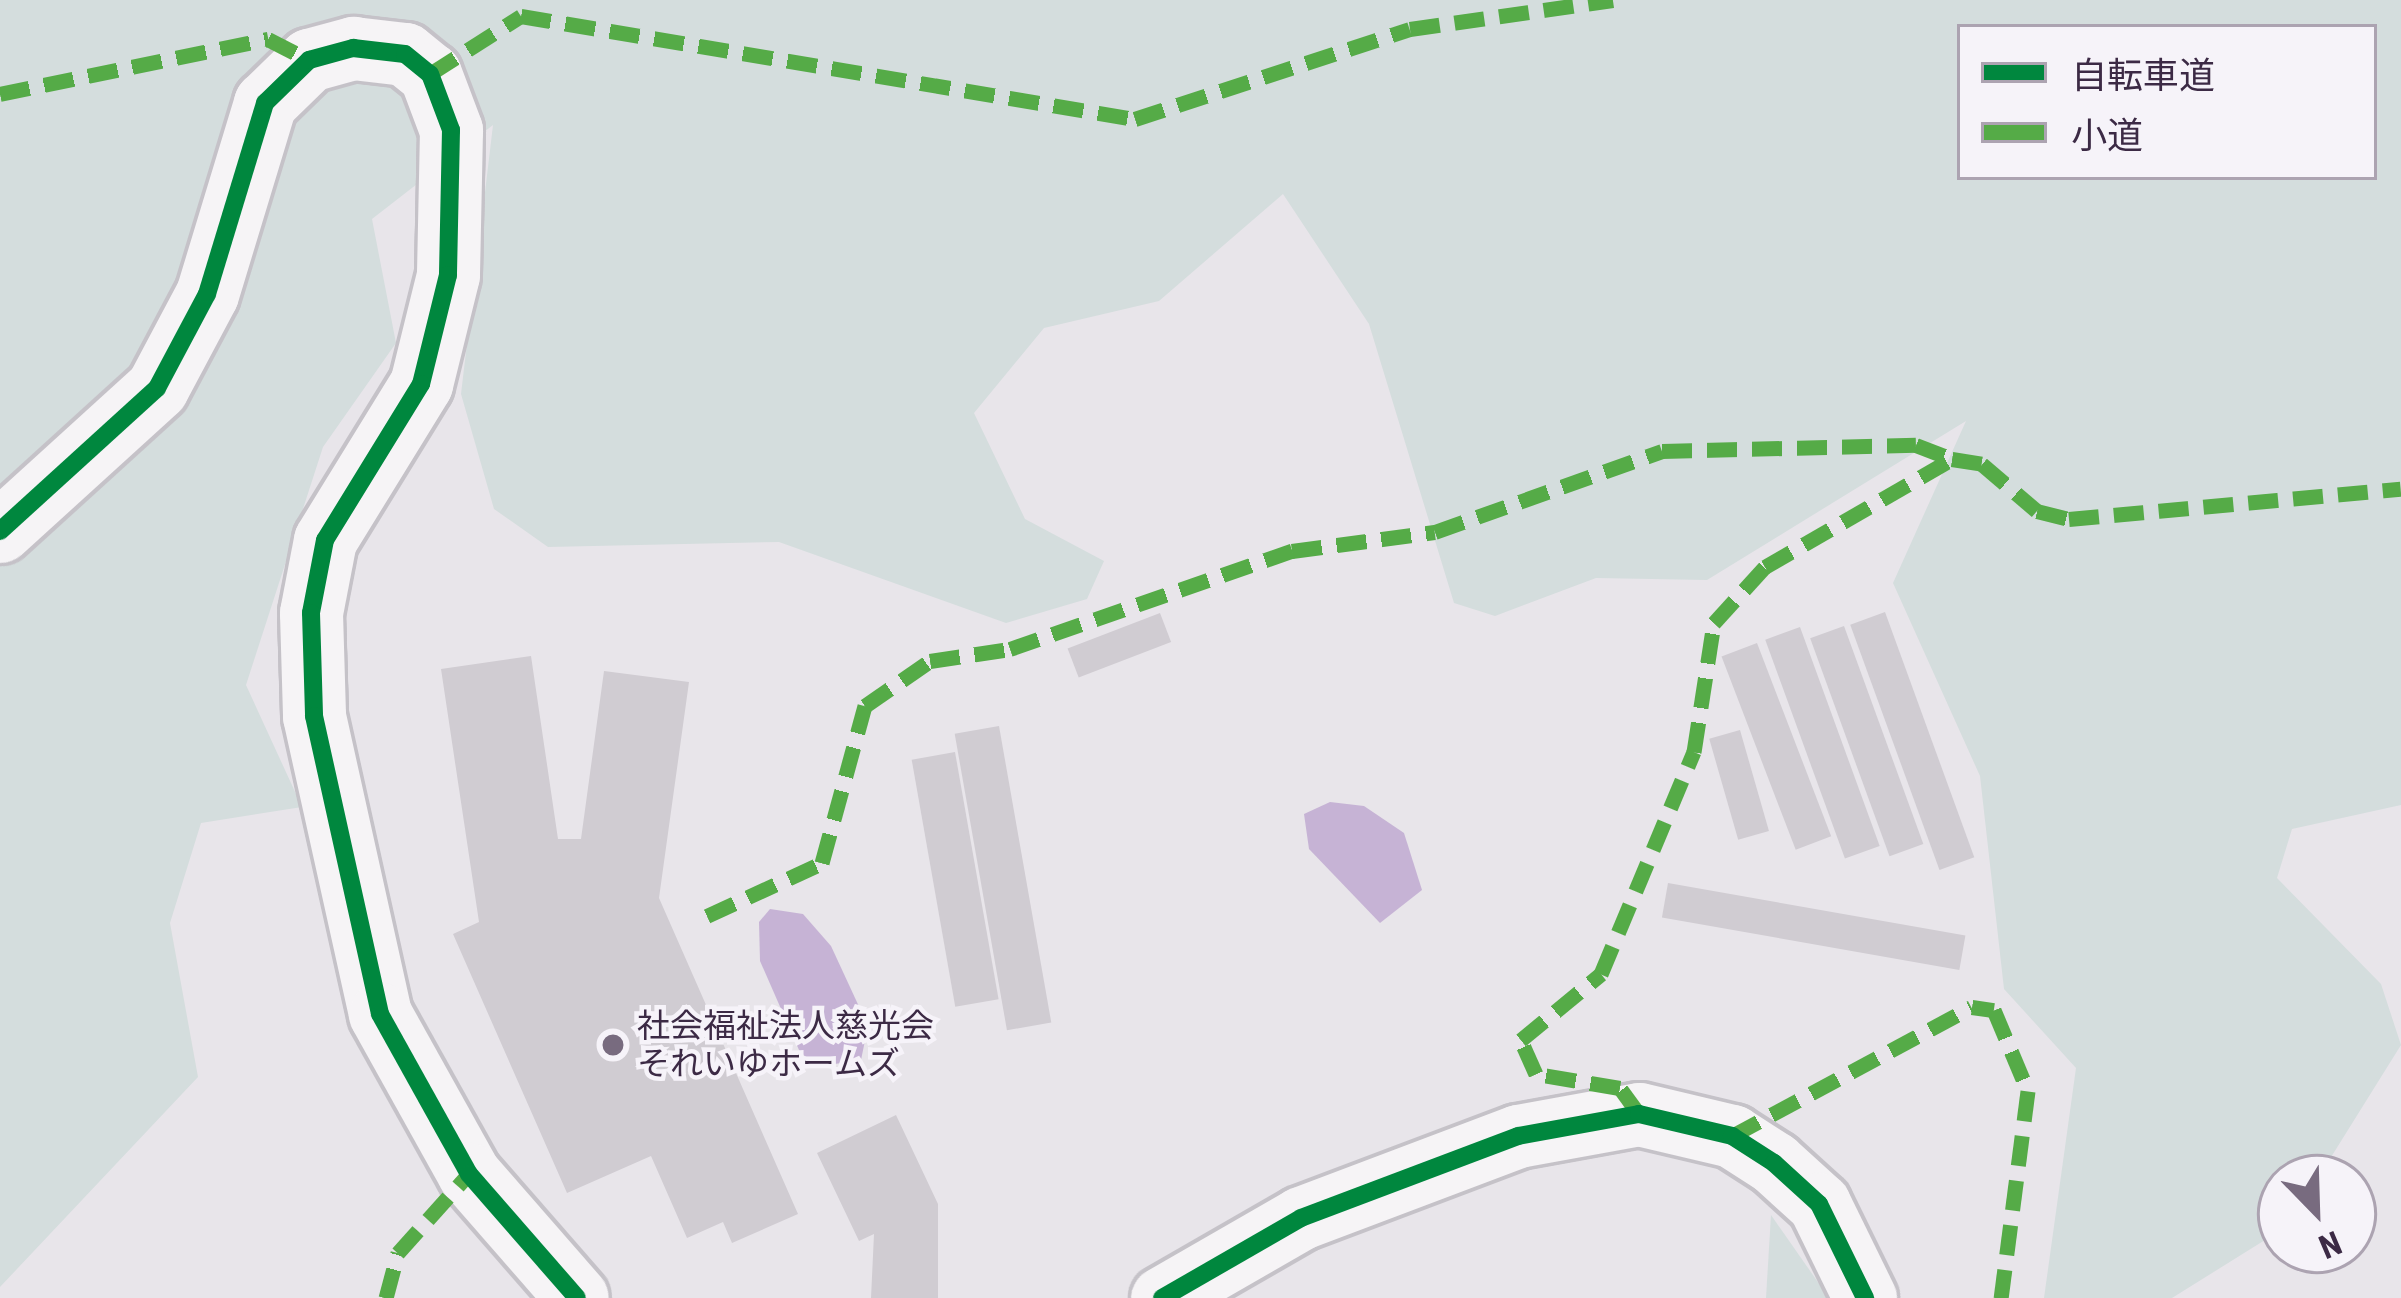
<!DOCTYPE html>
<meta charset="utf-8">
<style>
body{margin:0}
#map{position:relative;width:2401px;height:1298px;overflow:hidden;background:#e8e5ea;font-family:"Roboto Condensed","Noto Sans JP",sans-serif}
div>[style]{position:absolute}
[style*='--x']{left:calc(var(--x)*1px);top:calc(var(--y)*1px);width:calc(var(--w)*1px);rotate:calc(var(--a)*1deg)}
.green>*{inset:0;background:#d4dddd}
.water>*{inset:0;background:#c6b3d5}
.building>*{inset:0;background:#d0ccd2;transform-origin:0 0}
.roads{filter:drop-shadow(3px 0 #c5c2c8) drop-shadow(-3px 0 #c5c2c8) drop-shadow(0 3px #c5c2c8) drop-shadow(0 -3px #c5c2c8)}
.minor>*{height:63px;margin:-31.5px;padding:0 31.5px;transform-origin:31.5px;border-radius:31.5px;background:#f6f4f6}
.quiet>*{height:15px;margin-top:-7.5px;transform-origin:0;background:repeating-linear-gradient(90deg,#55ab47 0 30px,transparent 0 45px)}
.cycleway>*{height:18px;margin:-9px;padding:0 9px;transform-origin:9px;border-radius:9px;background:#00873e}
.dots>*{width:33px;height:33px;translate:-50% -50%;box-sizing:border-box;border:6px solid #f6f3f9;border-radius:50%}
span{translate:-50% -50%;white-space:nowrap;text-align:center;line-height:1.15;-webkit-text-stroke:9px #f6f3f9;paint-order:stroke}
.poi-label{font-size:33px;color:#3c2a45}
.left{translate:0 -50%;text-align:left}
.legend{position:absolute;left:1957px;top:24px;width:420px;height:156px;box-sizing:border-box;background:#f6f3f9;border:3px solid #aca3b1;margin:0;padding:15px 21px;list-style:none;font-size:36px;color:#3c2a45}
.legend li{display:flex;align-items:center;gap:24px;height:60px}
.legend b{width:60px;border:3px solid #aca3b1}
.north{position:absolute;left:2257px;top:1154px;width:120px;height:120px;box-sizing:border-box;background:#f6f3f9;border:3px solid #aca3b1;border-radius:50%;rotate:157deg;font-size:33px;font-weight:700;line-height:48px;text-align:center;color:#3c2a45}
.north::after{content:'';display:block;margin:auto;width:42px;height:54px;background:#786b7f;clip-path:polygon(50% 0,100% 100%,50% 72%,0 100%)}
</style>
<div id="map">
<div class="green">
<div style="clip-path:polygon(evenodd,0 0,2401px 0,2401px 805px,2292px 829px,2277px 878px,2381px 984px,2401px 1045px,2318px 1178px,2281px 1178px,2281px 1230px,2172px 1298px,2044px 1298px,2076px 1068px,2004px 989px,1980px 776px,1893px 583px,1966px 421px,1707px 580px,1596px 578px,1495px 616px,1454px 603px,1369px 324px,1283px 194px,1159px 301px,1044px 328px,974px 413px,1025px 519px,1104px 561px,1087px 599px,1006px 623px,779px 542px,548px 547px,494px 509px,461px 394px,493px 125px,372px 219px,396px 343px,323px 447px,246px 685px,302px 807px,201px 823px,170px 923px,198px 1077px,0 1287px,0 0,1960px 27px,2374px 27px,2374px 177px,1960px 177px,1960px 27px)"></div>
<div style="clip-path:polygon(1771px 1215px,1829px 1298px,1766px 1298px)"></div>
</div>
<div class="water">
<div style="clip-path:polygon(1330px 802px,1364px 806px,1404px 833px,1422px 890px,1380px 923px,1309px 849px,1304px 814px)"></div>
<div style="clip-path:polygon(770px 909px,803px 914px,831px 946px,868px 1026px,861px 1060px,815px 1067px,799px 1050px,760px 961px,759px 922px)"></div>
</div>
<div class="building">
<div style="left:1885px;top:612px;width:261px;height:37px;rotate:70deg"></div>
<div style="left:1160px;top:613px;width:31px;height:99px;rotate:69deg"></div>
<div style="left:1844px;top:626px;width:232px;height:36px;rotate:70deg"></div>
<div style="left:1800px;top:627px;width:233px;height:37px;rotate:70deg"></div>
<div style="left:1757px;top:643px;width:207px;height:38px;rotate:69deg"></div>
<div style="clip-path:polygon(531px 656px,558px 839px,581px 839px,604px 671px,689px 682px,659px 898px,798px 1214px,732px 1243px,723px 1222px,687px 1238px,651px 1156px,567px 1193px,453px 934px,479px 922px,441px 669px)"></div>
<div style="left:999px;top:726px;width:301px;height:45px;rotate:80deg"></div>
<div style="left:1740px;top:730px;width:105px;height:32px;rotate:74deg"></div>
<div style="left:955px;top:752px;width:251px;height:44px;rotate:80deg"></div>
<div style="left:1668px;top:883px;width:302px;height:35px;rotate:10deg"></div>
<div style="clip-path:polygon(896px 1115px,938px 1204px,938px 1298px,871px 1298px,874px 1234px,859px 1241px,817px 1153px)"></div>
</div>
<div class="roads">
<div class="minor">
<div style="--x:0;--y:531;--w:212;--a:-42.3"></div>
<div style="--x:157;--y:388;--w:106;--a:-62"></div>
<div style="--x:207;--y:294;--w:200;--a:-73.1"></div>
<div style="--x:265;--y:103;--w:62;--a:-44.3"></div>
<div style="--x:309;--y:60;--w:46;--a:-15.3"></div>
<div style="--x:353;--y:48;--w:52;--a:6.6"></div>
<div style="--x:405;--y:54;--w:32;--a:39"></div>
<div style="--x:430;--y:74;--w:60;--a:69.4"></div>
<div style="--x:451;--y:130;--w:145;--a:91.2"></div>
<div style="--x:448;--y:275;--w:112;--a:103.9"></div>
<div style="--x:421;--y:384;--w:183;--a:121.6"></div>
<div style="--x:325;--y:540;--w:74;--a:100.9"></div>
<div style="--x:311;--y:613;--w:103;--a:88.3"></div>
<div style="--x:314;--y:716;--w:305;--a:77.5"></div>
<div style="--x:380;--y:1014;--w:183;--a:60.9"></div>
<div style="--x:469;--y:1174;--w:164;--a:48.9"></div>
<div style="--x:1162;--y:1298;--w:160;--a:-29.9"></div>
<div style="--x:1301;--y:1218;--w:232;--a:-20.7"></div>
<div style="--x:1518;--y:1136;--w:123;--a:-10.3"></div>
<div style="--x:1639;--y:1114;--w:96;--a:13.3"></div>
<div style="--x:1732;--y:1136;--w:50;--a:32.7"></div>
<div style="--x:1774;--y:1163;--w:61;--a:42.3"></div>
<div style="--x:1819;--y:1204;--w:105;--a:63.9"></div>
</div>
</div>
<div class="quiet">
<div style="--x:430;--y:74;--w:108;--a:-32.5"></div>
<div style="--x:521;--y:16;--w:623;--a:9.52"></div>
<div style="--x:1135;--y:119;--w:289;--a:-18.1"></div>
<div style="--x:1410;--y:29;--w:205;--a:-8.1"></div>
<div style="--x:0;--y:94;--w:274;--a:-11.6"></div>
<div style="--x:268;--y:39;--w:46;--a:27.1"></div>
<div style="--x:707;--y:916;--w:127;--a:-24.7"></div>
<div style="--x:822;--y:863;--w:163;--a:-74.7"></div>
<div style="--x:865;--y:706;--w:79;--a:-34.7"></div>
<div style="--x:930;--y:661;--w:81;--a:-8.5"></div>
<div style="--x:1010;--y:649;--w:299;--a:-19.2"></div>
<div style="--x:1292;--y:551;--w:144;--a:-7.6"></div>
<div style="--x:1435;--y:532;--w:241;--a:-19.6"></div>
<div style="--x:1662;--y:451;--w:254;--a:-1.4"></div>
<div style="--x:1916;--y:445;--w:39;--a:21"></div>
<div style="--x:1639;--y:1114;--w:32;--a:-126"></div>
<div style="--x:1620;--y:1088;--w:85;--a:-170.5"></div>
<div style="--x:1536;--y:1074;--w:37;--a:-114"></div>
<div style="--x:1521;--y:1040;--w:104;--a:-39.5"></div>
<div style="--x:1601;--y:974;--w:241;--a:-67.3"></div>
<div style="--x:1694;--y:752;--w:131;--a:-81.2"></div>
<div style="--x:1714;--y:623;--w:76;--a:-47.7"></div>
<div style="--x:1765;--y:567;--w:216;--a:-30"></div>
<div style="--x:1952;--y:459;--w:30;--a:9"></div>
<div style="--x:1982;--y:464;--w:72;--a:40.5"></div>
<div style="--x:2037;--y:511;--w:33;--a:14"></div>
<div style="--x:2069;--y:519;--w:333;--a:-5.2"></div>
<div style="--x:1732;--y:1136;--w:272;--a:-28.3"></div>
<div style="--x:1972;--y:1007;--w:22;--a:8"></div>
<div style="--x:1994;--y:1010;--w:88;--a:67.2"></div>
<div style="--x:2028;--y:1091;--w:209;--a:97.4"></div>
<div style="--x:386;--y:1298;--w:47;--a:-75.1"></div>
<div style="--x:398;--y:1253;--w:106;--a:-48.1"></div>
</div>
<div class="cycleway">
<div style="--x:0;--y:531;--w:212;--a:-42.3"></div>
<div style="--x:157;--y:388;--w:106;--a:-62"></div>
<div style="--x:207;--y:294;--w:200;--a:-73.1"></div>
<div style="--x:265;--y:103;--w:62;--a:-44.3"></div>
<div style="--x:309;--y:60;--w:46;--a:-15.3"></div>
<div style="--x:353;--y:48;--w:52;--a:6.6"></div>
<div style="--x:405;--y:54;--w:32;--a:39"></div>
<div style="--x:430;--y:74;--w:60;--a:69.4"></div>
<div style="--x:451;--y:130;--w:145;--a:91.2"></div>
<div style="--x:448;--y:275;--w:112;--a:103.9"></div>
<div style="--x:421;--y:384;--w:183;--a:121.6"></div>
<div style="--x:325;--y:540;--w:74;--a:100.9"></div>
<div style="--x:311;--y:613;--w:103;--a:88.3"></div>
<div style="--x:314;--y:716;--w:305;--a:77.5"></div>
<div style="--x:380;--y:1014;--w:183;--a:60.9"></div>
<div style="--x:469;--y:1174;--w:164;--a:48.9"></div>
<div style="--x:1162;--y:1298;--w:160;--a:-29.9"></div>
<div style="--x:1301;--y:1218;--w:232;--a:-20.7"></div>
<div style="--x:1518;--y:1136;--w:123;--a:-10.3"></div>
<div style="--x:1639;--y:1114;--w:96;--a:13.3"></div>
<div style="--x:1732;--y:1136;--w:50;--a:32.7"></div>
<div style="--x:1774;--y:1163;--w:61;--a:42.3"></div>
<div style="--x:1819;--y:1204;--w:105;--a:63.9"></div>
</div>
<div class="dots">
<div style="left:613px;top:1045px;background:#786b7f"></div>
</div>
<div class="poi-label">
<span class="left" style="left:637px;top:1045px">社会福祉法人慈光会<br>それいゆホームズ</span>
</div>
<ul class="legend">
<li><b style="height:15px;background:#00873e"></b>自転車道</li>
<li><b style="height:15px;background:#55ab47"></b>小道</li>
</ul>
<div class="north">N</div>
</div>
